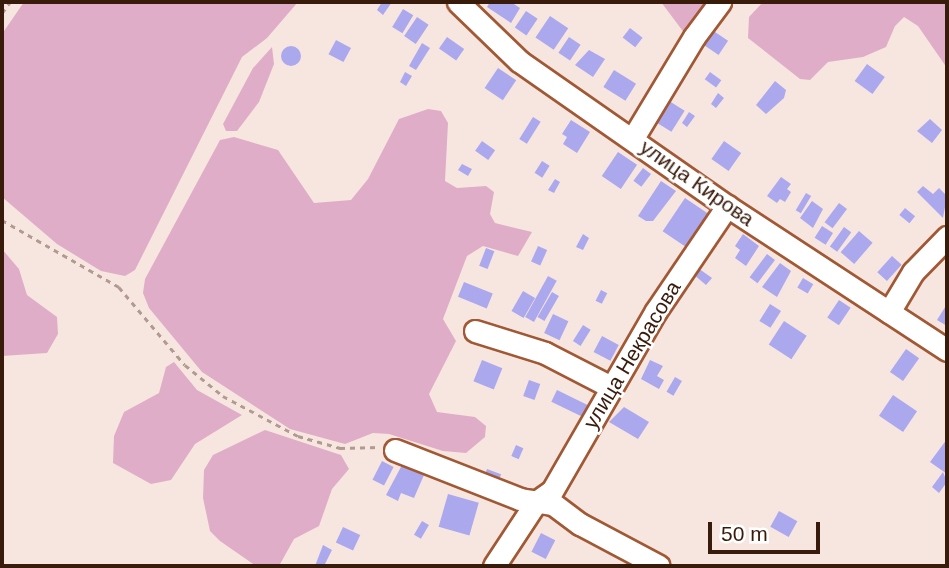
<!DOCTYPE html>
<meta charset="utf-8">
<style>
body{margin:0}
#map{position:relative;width:949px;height:568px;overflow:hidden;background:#f7e6df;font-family:Helvetica,sans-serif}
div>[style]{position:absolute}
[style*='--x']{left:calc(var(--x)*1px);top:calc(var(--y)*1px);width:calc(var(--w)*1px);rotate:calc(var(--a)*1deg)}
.green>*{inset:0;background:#e0adc8}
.building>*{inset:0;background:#aba8ee;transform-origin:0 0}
.round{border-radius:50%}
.path>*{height:2.5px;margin-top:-1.25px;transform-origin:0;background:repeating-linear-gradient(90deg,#b19b91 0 5px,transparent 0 10px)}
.roads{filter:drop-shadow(2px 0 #a15935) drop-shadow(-2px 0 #a15935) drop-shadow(0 2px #a15935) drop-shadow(0 -2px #a15935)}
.minor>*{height:21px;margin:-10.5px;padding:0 10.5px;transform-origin:10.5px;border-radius:10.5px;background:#fff}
span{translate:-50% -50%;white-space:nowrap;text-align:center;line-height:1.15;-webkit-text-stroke:5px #fff;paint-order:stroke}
.street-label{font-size:21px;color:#391b0c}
.frame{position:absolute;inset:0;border:4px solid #391b0c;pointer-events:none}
.scale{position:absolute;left:708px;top:522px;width:112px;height:32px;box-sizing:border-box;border:4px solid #391b0c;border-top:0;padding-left:9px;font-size:21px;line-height:24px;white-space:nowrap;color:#391b0c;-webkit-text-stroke:5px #fff;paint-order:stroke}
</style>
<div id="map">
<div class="green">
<div style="clip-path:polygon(24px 2px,298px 2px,267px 38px,242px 57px,135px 270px,125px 276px,101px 271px,57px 244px,2px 197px,2px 34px)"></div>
<div style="clip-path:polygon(661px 2px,714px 2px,685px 34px)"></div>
<div style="clip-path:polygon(763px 2px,947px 2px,947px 68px,918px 26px,904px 17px,895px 26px,886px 47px,863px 57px,828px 62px,810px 80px,800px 79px,748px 38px,749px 17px)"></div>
<div style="clip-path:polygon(272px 47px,274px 64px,259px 102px,237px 131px,226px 131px,223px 124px,253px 68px)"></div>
<div style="clip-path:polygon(428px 109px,441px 111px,448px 123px,445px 181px,457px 188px,486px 186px,494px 192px,490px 214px,495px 223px,532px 232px,518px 256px,483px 246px,467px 256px,443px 319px,456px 341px,429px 394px,437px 412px,475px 417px,486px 426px,485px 437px,466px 453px,443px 451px,389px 434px,373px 433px,345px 444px,290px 429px,202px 372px,149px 308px,143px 293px,145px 279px,220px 140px,234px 137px,278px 150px,314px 203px,351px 200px,368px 179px,399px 119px)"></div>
<div style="clip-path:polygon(2px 249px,19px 269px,27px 295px,57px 317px,58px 334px,47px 353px,2px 356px)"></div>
<div style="clip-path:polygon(174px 362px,197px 390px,242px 415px,195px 444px,171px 480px,151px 484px,113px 463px,114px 436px,124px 412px,159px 393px,166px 367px)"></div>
<div style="clip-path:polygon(265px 430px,341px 455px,349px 469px,332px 489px,319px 526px,294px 539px,279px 566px,256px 566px,220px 541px,210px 531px,203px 498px,204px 470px,213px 455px)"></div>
</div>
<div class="building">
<div style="clip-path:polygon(382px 2px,392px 2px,383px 15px,377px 10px)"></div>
<div style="clip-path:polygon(490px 2px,511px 2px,520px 8px,511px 23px,487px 7px)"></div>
<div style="left:403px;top:9px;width:12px;height:21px;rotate:31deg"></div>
<div style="left:526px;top:11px;width:14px;height:20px;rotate:34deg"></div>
<div style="left:550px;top:16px;width:22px;height:26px;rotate:34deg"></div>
<div style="left:417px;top:17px;width:14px;height:23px;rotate:34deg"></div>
<div style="left:630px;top:28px;width:16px;height:12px;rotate:38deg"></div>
<div style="left:709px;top:28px;width:23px;height:17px;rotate:34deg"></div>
<div style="left:447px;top:37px;width:21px;height:14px;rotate:35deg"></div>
<div style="left:569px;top:37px;width:14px;height:19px;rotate:34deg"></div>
<div style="left:336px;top:40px;width:17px;height:16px;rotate:28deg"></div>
<div style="clip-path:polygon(422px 43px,430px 48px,416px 70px,409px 66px)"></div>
<div class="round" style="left:281px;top:46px;width:20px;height:20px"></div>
<div style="clip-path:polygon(589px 50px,605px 59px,593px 77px,575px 65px)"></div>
<div style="left:867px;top:64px;width:22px;height:21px;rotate:36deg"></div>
<div style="left:498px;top:68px;width:22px;height:24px;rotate:34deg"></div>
<div style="left:614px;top:70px;width:26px;height:20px;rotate:32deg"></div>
<div style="clip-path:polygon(405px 72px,412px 76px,406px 86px,400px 82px)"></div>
<div style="left:710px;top:72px;width:14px;height:9px;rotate:36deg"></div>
<div style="clip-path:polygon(775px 81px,786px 90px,784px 98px,766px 114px,756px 105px)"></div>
<div style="clip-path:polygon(718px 93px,724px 98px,716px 108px,711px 104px)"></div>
<div style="left:666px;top:99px;width:22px;height:25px;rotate:32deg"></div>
<div style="clip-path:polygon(689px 112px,695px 116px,687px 127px,682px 123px)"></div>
<div style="left:533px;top:117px;width:9px;height:26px;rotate:32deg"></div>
<div style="clip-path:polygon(930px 119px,942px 130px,932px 143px,917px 131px)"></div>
<div style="clip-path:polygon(571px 120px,590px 132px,577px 153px,563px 144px,567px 137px,562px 134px)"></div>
<div style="left:482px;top:141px;width:16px;height:12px;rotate:35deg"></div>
<div style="left:724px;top:141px;width:21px;height:22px;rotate:35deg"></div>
<div style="left:618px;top:152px;width:23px;height:29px;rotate:34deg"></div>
<div style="left:542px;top:161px;width:9px;height:14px;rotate:32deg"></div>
<div style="clip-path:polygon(462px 164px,472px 169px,468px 176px,458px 170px)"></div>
<div style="left:643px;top:168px;width:10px;height:16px;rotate:37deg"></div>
<div style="clip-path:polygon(781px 177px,791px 184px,787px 189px,791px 192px,785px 202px,780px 199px,777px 203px,767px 196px)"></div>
<div style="clip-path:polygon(555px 179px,560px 182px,554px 193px,548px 190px)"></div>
<div style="clip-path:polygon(661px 181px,676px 191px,653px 221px,646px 221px,638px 216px)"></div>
<div style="clip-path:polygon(923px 186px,933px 194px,939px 188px,947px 196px,943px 218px,917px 192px)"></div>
<div style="left:806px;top:193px;width:6px;height:20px;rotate:31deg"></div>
<div style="left:685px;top:198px;width:29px;height:40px;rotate:34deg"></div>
<div style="clip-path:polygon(812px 201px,823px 209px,813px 228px,800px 218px)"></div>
<div style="left:839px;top:203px;width:10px;height:24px;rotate:37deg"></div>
<div style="left:905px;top:208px;width:13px;height:9px;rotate:39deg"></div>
<div style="left:822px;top:226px;width:13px;height:14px;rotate:32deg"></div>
<div style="left:844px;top:227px;width:9px;height:24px;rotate:36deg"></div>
<div style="left:859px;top:231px;width:18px;height:28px;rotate:41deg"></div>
<div style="clip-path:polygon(583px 234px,589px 238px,583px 250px,576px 247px)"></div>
<div style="clip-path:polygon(743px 234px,759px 246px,746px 266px,735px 258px,740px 250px,735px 246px)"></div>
<div style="left:538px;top:246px;width:10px;height:17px;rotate:24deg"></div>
<div style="left:486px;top:248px;width:9px;height:19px;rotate:21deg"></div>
<div style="left:767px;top:254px;width:10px;height:29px;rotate:37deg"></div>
<div style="left:892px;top:256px;width:13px;height:22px;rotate:42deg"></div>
<div style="clip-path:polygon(780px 263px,791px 271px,777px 297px,762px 287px)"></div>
<div style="clip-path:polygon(698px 268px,712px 278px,706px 285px,693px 274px)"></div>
<div style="left:548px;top:276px;width:10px;height:47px;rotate:29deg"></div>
<div style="left:803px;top:278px;width:12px;height:11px;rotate:31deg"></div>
<div style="left:464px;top:282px;width:31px;height:16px;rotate:22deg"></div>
<div style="left:601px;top:290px;width:7px;height:12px;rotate:27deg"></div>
<div style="left:523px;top:291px;width:14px;height:23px;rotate:30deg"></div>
<div style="left:552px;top:292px;width:8px;height:29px;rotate:30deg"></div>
<div style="left:839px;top:300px;width:14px;height:21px;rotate:34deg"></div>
<div style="left:770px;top:304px;width:13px;height:20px;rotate:32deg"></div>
<div style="clip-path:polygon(947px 304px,947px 326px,937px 320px)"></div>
<div style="left:553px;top:314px;width:17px;height:21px;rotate:25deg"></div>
<div style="left:784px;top:321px;width:27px;height:28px;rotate:33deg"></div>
<div style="left:583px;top:325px;width:9px;height:19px;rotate:32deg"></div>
<div style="left:602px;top:336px;width:19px;height:18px;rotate:28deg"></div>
<div style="left:906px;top:349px;width:16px;height:28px;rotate:35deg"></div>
<div style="left:482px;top:360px;width:22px;height:23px;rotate:22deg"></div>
<div style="clip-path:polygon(650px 360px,663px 366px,657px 376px,664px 380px,659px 389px,641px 379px)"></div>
<div style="left:675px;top:377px;width:8px;height:17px;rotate:30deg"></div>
<div style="left:529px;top:380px;width:12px;height:17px;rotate:20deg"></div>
<div style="left:557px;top:390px;width:34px;height:13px;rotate:26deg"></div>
<div style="left:893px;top:395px;width:29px;height:25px;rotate:34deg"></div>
<div style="clip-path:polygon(624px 407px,649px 422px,638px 439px,609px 422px)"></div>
<div style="clip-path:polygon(947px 439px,947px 474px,930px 462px)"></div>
<div style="left:516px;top:445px;width:8px;height:12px;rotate:23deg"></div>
<div style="left:382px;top:461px;width:13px;height:21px;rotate:27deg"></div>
<div style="clip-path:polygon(402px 465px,424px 475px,414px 498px,401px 493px,398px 501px,386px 495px)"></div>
<div style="left:487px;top:469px;width:15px;height:9px;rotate:20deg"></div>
<div style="clip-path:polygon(943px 472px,947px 482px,939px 493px,932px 487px)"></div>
<div style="left:448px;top:494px;width:32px;height:34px;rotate:16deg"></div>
<div style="left:779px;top:511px;width:21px;height:18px;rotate:29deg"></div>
<div style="left:422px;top:521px;width:8px;height:16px;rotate:30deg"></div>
<div style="left:343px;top:527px;width:19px;height:17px;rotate:25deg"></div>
<div style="left:541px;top:533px;width:16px;height:21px;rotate:27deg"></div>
<div style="clip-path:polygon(323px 545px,332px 550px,324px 566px,315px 566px)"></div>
</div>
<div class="path">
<div style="--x:2;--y:13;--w:14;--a:-54"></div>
<div style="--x:2;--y:220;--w:135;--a:29.8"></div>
<div style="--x:119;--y:287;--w:102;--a:49.8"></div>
<div style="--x:185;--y:365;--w:49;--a:39.2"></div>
<div style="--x:223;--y:396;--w:85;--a:28.1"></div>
<div style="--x:298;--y:436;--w:44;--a:15.9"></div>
<div style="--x:340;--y:448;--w:40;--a:-1.4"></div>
</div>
<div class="roads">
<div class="minor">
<div style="--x:458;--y:2;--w:85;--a:44"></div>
<div style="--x:519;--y:61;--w:254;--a:34.9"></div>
<div style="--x:727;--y:206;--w:263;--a:33.2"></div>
<div style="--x:633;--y:138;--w:118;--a:-58.9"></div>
<div style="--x:694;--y:37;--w:44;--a:-53.4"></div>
<div style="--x:889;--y:312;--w:47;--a:-59"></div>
<div style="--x:913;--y:272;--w:49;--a:-45.8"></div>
<div style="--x:475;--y:331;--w:73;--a:17.4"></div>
<div style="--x:545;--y:353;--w:74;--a:27.3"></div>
<div style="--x:395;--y:450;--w:134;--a:21.4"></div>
<div style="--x:520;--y:499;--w:33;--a:9"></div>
<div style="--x:553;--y:504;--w:34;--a:37"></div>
<div style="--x:580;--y:524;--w:89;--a:28"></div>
<div style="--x:494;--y:566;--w:77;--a:-56.7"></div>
<div style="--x:536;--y:502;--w:19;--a:-35"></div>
<div style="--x:552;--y:491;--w:208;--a:-60"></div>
<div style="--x:656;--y:311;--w:127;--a:-55.9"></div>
</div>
</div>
<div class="street-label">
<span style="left:697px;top:183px;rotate:35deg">улица Кирова</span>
<span style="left:632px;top:355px;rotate:-59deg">улица Некрасова</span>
</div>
<div class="frame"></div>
<div class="scale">50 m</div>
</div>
